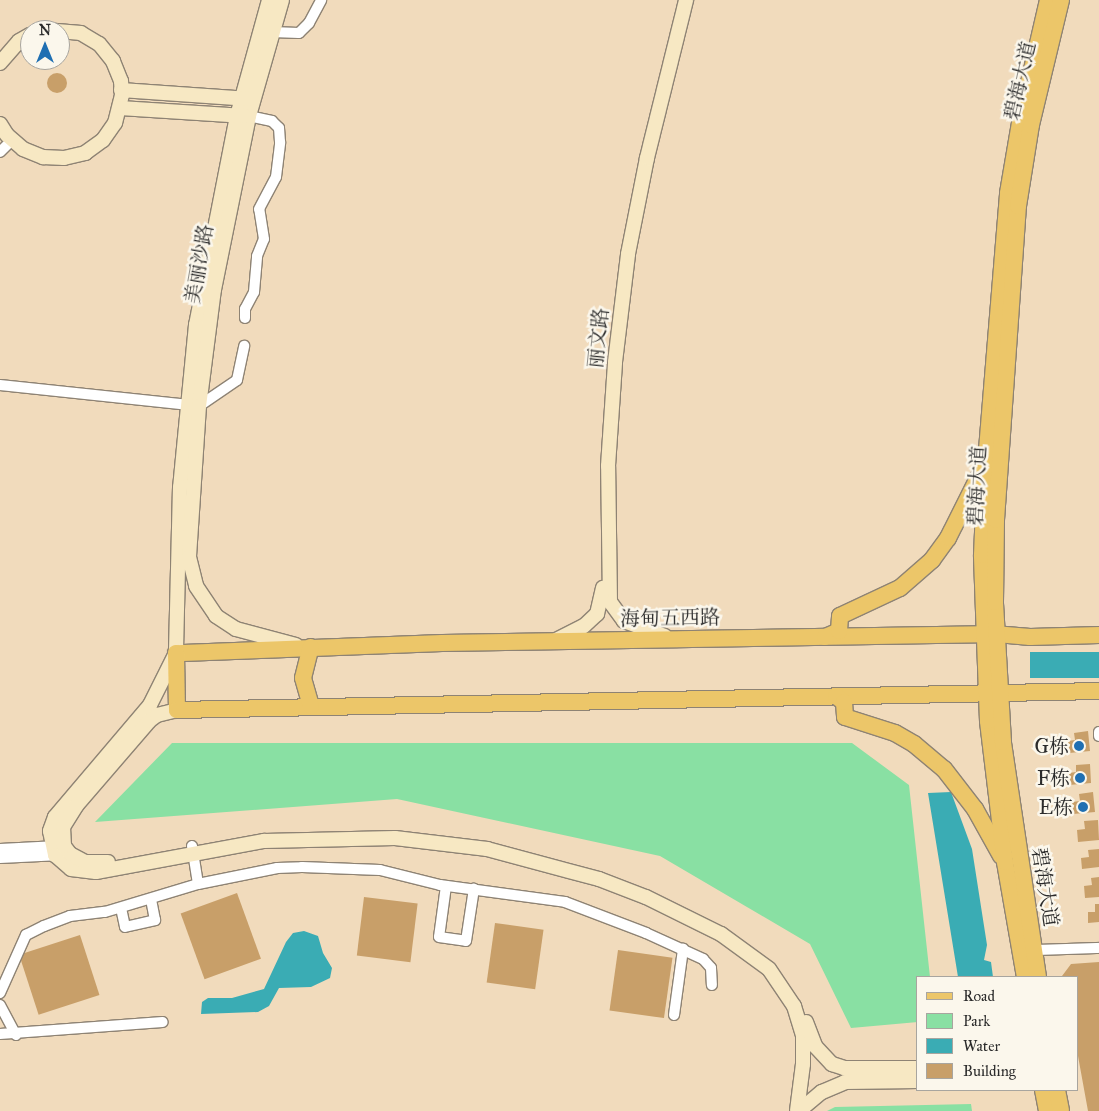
<!DOCTYPE html>
<meta charset="utf-8">
<style>
body{margin:0}
#map{position:relative;width:1099px;height:1111px;overflow:hidden;background:#f1dbbc;font-family:"IM FELL Great Primer","Noto Serif SC",serif}
div>[style]{position:absolute}
[style*='--x']{left:calc(var(--x)*1px);top:calc(var(--y)*1px);width:calc(var(--w)*1px);rotate:calc(var(--a)*1deg)}
.green>*{inset:0;background:#89e0a3}
.water>*{inset:0;background:#3aacb4;transform-origin:0 0}
.building>*{inset:0;background:#c89f69;transform-origin:0 0}
.round{border-radius:50%}
.roads{filter:drop-shadow(1px 0 #8e8374) drop-shadow(-1px 0 #8e8374) drop-shadow(0 1px #8e8374) drop-shadow(0 -1px #8e8374)}
.street>*{height:10px;margin:-5px;padding:0 5px;transform-origin:5px;border-radius:5px;background:#fff}
.secondary>*{height:14px;margin:-7px;padding:0 7px;transform-origin:7px;border-radius:7px;background:#f7e8c3}
.primary>*{height:16px;margin:-8px;padding:0 8px;transform-origin:8px;border-radius:8px;background:#ecc669}
.dots>*{width:14px;height:14px;translate:-50% -50%;box-sizing:border-box;border:2px solid #fbf7ec;border-radius:50%}
span{translate:-50% -50%;white-space:nowrap;text-align:center;line-height:1.15;-webkit-text-stroke:5px #fbf7ec;paint-order:stroke}
.street-label{font-size:20px;color:#2b2b2b}
.poi-label{font-size:20px;color:#2b2b2b}
.right{translate:-100% -50%;text-align:right}
.legend{position:absolute;left:916px;top:976px;width:162px;height:115px;box-sizing:border-box;background:#fbf7ec;border:1px solid #a8a59f;margin:0;padding:6px 9px;list-style:none;font-size:15px;color:#2b2b2b}
.legend li{display:flex;align-items:center;gap:10px;height:25px}
.legend b{width:25px;border:1px solid #a8a59f}
.north{position:absolute;left:20px;top:20px;width:50px;height:50px;box-sizing:border-box;background:#fbf7ec;border:1px solid #a8a59f;border-radius:50%;rotate:0deg;font-size:14px;font-weight:700;line-height:20px;text-align:center;color:#2b2b2b}
.north::after{content:'';display:block;margin:auto;width:18px;height:22px;background:#1f6fb2;clip-path:polygon(50% 0,100% 100%,50% 72%,0 100%)}
</style>
<div id="map">
<div class="green">
<div style="clip-path:polygon(172px 743px,852px 743px,909px 785px,930px 977px,918px 977px,918px 1022px,851px 1028px,810px 944px,660px 856px,397px 799px,95px 822px)"></div>
<div style="clip-path:polygon(971px 1104px,972px 1111px,827px 1111px,835px 1107px)"></div>
</div>
<div class="water">
<div style="left:1099px;top:652px;width:26px;height:69px;rotate:90deg"></div>
<div style="clip-path:polygon(951px 792px,972px 849px,987px 945px,984px 960px,991px 962px,993px 977px,958px 977px,928px 793px)"></div>
<div style="clip-path:polygon(304px 931px,318px 936px,323px 953px,332px 968px,330px 978px,311px 987px,279px 988px,269px 1006px,258px 1012px,201px 1014px,202px 1002px,208px 998px,232px 998px,264px 989px,286px 942px,293px 933px)"></div>
</div>
<div class="building">
<div class="round" style="left:47px;top:73px;width:20px;height:20px"></div>
<div style="clip-path:polygon(1088px 731px,1090px 751px,1069px 753px,1068px 741px,1075px 740px,1074px 733px)"></div>
<div style="clip-path:polygon(1090px 764px,1091px 783px,1069px 785px,1069px 773px,1076px 772px,1076px 765px)"></div>
<div style="clip-path:polygon(1093px 792px,1095px 812px,1073px 814px,1072px 802px,1080px 801px,1079px 794px)"></div>
<div style="clip-path:polygon(1098px 820px,1099px 840px,1078px 842px,1077px 830px,1085px 829px,1084px 821px)"></div>
<div style="clip-path:polygon(1099px 849px,1099px 867px,1082px 869px,1081px 858px,1089px 857px,1088px 850px)"></div>
<div style="clip-path:polygon(1099px 877px,1099px 897px,1085px 898px,1084px 886px,1092px 885px,1091px 878px)"></div>
<div style="left:237px;top:893px;width:70px;height:60px;rotate:70deg"></div>
<div style="left:364px;top:897px;width:54px;height:59px;rotate:7deg"></div>
<div style="clip-path:polygon(1095px 904px,1099px 904px,1099px 922px,1088px 923px,1088px 912px,1095px 912px)"></div>
<div style="left:495px;top:923px;width:49px;height:60px;rotate:8deg"></div>
<div style="left:80px;top:935px;width:63px;height:64px;rotate:72deg"></div>
<div style="left:618px;top:950px;width:55px;height:61px;rotate:8deg"></div>
<div style="clip-path:polygon(1099px 962px,1099px 1111px,1088px 1111px,1078px 1056px,1078px 977px,1062px 976px,1071px 964px)"></div>
</div>
<div class="roads">
<div class="street">
<div style="--x:272;--y:32;--w:27;--a:2"></div>
<div style="--x:299;--y:33;--w:14;--a:-45"></div>
<div style="--x:309;--y:23;--w:26;--a:-62"></div>
<div style="--x:0;--y:152;--w:17;--a:-45"></div>
<div style="--x:245;--y:318;--w:9;--a:-90"></div>
<div style="--x:245;--y:309;--w:19;--a:-62"></div>
<div style="--x:254;--y:292;--w:36;--a:-85"></div>
<div style="--x:257;--y:256;--w:18;--a:-68"></div>
<div style="--x:264;--y:239;--w:30;--a:-99"></div>
<div style="--x:259;--y:209;--w:36;--a:-62"></div>
<div style="--x:276;--y:177;--w:35;--a:-83"></div>
<div style="--x:280;--y:142;--w:14;--a:-94"></div>
<div style="--x:279;--y:128;--w:10;--a:-135"></div>
<div style="--x:272;--y:121;--w:24;--a:-168"></div>
<div style="--x:0;--y:385;--w:200;--a:6"></div>
<div style="--x:199;--y:406;--w:46;--a:-34.4"></div>
<div style="--x:237;--y:380;--w:35;--a:-78"></div>
<div style="--x:1099;--y:732;--w:4;--a:90"></div>
<div style="--x:192;--y:846;--w:38;--a:81"></div>
<div style="--x:0;--y:849;--w:58;--a:-3"></div>
<div style="--x:0;--y:858;--w:61;--a:-2.8"></div>
<div style="--x:446;--y:886;--w:51;--a:97.8"></div>
<div style="--x:439;--y:937;--w:27;--a:8"></div>
<div style="--x:466;--y:941;--w:53;--a:-81.3"></div>
<div style="--x:121;--y:908;--w:19;--a:78"></div>
<div style="--x:125;--y:927;--w:31;--a:-13"></div>
<div style="--x:155;--y:920;--w:21;--a:-101"></div>
<div style="--x:1034;--y:950;--w:65;--a:-1.8"></div>
<div style="--x:0;--y:993;--w:64;--a:-65.9"></div>
<div style="--x:26;--y:935;--w:20;--a:-27"></div>
<div style="--x:44;--y:926;--w:28;--a:-21"></div>
<div style="--x:70;--y:916;--w:35;--a:-7"></div>
<div style="--x:105;--y:912;--w:97;--a:-16.8"></div>
<div style="--x:198;--y:884;--w:81;--a:-11.4"></div>
<div style="--x:277;--y:868;--w:25;--a:-2"></div>
<div style="--x:302;--y:867;--w:78;--a:2.2"></div>
<div style="--x:380;--y:870;--w:62;--a:14"></div>
<div style="--x:440;--y:885;--w:126;--a:7.7"></div>
<div style="--x:565;--y:902;--w:87;--a:20.9"></div>
<div style="--x:646;--y:933;--w:63;--a:24.5"></div>
<div style="--x:703;--y:959;--w:12;--a:48"></div>
<div style="--x:711;--y:968;--w:17;--a:87"></div>
<div style="--x:0;--y:1005;--w:34;--a:62"></div>
<div style="--x:674;--y:1015;--w:67;--a:-82.2"></div>
<div style="--x:0;--y:1034;--w:163;--a:-4.2"></div>
</div>
<div class="secondary">
<div style="--x:269;--y:0;--w:120;--a:105.4"></div>
<div style="--x:237;--y:116;--w:213;--a:101.1"></div>
<div style="--x:196;--y:325;--w:163;--a:95.6"></div>
<div style="--x:180;--y:487;--w:166;--a:91.4"></div>
<div style="--x:176;--y:653;--w:58;--a:116.6"></div>
<div style="--x:150;--y:705;--w:147;--a:130.3"></div>
<div style="--x:55;--y:817;--w:15;--a:110"></div>
<div style="--x:50;--y:831;--w:25;--a:78"></div>
<div style="--x:55;--y:855;--w:21;--a:41"></div>
<div style="--x:71;--y:869;--w:25;--a:7"></div>
<div style="--x:96;--y:872;--w:171;--a:-10.5"></div>
<div style="--x:264;--y:841;--w:131;--a:-1.3"></div>
<div style="--x:395;--y:838;--w:93;--a:6.8"></div>
<div style="--x:487;--y:849;--w:116;--a:15"></div>
<div style="--x:599;--y:879;--w:50;--a:21"></div>
<div style="--x:646;--y:897;--w:84;--a:26.3"></div>
<div style="--x:721;--y:934;--w:59;--a:36.1"></div>
<div style="--x:769;--y:969;--w:45;--a:56"></div>
<div style="--x:794;--y:1006;--w:30;--a:73"></div>
<div style="--x:803;--y:1035;--w:29;--a:90"></div>
<div style="--x:803;--y:1064;--w:47;--a:97.3"></div>
<div style="--x:282;--y:0;--w:121;--a:105.9"></div>
<div style="--x:249;--y:116;--w:177;--a:101.4"></div>
<div style="--x:214;--y:289;--w:118;--a:97.3"></div>
<div style="--x:199;--y:406;--w:151;--a:93.8"></div>
<div style="--x:189;--y:557;--w:30;--a:76"></div>
<div style="--x:196;--y:586;--w:36;--a:56"></div>
<div style="--x:216;--y:616;--w:24;--a:33"></div>
<div style="--x:236;--y:629;--w:62;--a:14.9"></div>
<div style="--x:0;--y:63;--w:29;--a:-49"></div>
<div style="--x:19;--y:41;--w:13;--a:-29"></div>
<div style="--x:121;--y:90;--w:129;--a:4"></div>
<div style="--x:120;--y:108;--w:125;--a:3.7"></div>
<div style="--x:0;--y:124;--w:13;--a:58"></div>
<div style="--x:7;--y:135;--w:21;--a:41"></div>
<div style="--x:23;--y:149;--w:22;--a:22"></div>
<div style="--x:43;--y:157;--w:21;--a:3"></div>
<div style="--x:64;--y:158;--w:22;--a:-13"></div>
<div style="--x:85;--y:153;--w:22;--a:-36"></div>
<div style="--x:103;--y:140;--w:21;--a:-55"></div>
<div style="--x:115;--y:123;--w:29;--a:-76"></div>
<div style="--x:122;--y:95;--w:14;--a:-94"></div>
<div style="--x:121;--y:81;--w:22;--a:-112"></div>
<div style="--x:113;--y:61;--w:22;--a:-129"></div>
<div style="--x:99;--y:44;--w:21;--a:-149"></div>
<div style="--x:81;--y:33;--w:33;--a:-175"></div>
<div style="--x:665;--y:636;--w:44;--a:-159.9"></div>
<div style="--x:624;--y:621;--w:24;--a:-126"></div>
<div style="--x:610;--y:602;--w:136;--a:-90.8"></div>
<div style="--x:608;--y:466;--w:104;--a:-86.1"></div>
<div style="--x:615;--y:362;--w:109;--a:-83.1"></div>
<div style="--x:628;--y:254;--w:98;--a:-78.8"></div>
<div style="--x:647;--y:158;--w:163;--a:-76.1"></div>
<div style="--x:556;--y:640;--w:31;--a:-27"></div>
<div style="--x:584;--y:626;--w:18;--a:-43"></div>
<div style="--x:597;--y:614;--w:27;--a:-77"></div>
<div style="--x:108;--y:862;--w:23;--a:180"></div>
<div style="--x:85;--y:862;--w:17;--a:-152"></div>
<div style="--x:70;--y:854;--w:10;--a:-127"></div>
<div style="--x:64;--y:846;--w:19;--a:-93"></div>
<div style="--x:63;--y:827;--w:25;--a:-58"></div>
<div style="--x:76;--y:806;--w:112;--a:-49.3"></div>
<div style="--x:149;--y:721;--w:10;--a:-37"></div>
<div style="--x:157;--y:715;--w:21;--a:-14"></div>
<div style="--x:806;--y:1022;--w:26;--a:69"></div>
<div style="--x:815;--y:1046;--w:25;--a:47"></div>
<div style="--x:832;--y:1064;--w:13;--a:18"></div>
<div style="--x:844;--y:1068;--w:74;--a:0"></div>
<div style="--x:799;--y:1111;--w:30;--a:-40"></div>
<div style="--x:822;--y:1092;--w:25;--a:-23"></div>
<div style="--x:845;--y:1082;--w:73;--a:-0.8"></div>
</div>
<div class="primary">
<div style="--x:1099;--y:635;--w:69;--a:178.3"></div>
<div style="--x:1030;--y:637;--w:33;--a:-175"></div>
<div style="--x:997;--y:634;--w:555;--a:179.07"></div>
<div style="--x:442;--y:643;--w:266;--a:177.8"></div>
<div style="--x:176;--y:653;--w:57;--a:89"></div>
<div style="--x:177;--y:710;--w:922;--a:-1.18"></div>
<div style="--x:825;--y:637;--w:15;--a:-23"></div>
<div style="--x:839;--y:631;--w:15;--a:-86"></div>
<div style="--x:840;--y:616;--w:66;--a:-25"></div>
<div style="--x:900;--y:588;--w:43;--a:-41.2"></div>
<div style="--x:932;--y:560;--w:27;--a:-54"></div>
<div style="--x:948;--y:538;--w:80;--a:-63.4"></div>
<div style="--x:836;--y:696;--w:10;--a:37"></div>
<div style="--x:844;--y:702;--w:15;--a:86"></div>
<div style="--x:845;--y:717;--w:52;--a:17.7"></div>
<div style="--x:895;--y:733;--w:22;--a:30"></div>
<div style="--x:914;--y:744;--w:39;--a:40"></div>
<div style="--x:944;--y:769;--w:51;--a:52.2"></div>
<div style="--x:975;--y:809;--w:54;--a:61"></div>
<div style="--x:311;--y:706;--w:29;--a:-106"></div>
<div style="--x:303;--y:678;--w:32;--a:-76"></div>
<div style="--x:1025;--y:977;--w:117;--a:-99.9"></div>
<div style="--x:1005;--y:862;--w:142;--a:-96.9"></div>
<div style="--x:988;--y:721;--w:166;--a:-92.1"></div>
<div style="--x:982;--y:555;--w:93;--a:-87.5"></div>
<div style="--x:986;--y:462;--w:270;--a:-85.3"></div>
<div style="--x:1008;--y:193;--w:77;--a:-80.3"></div>
<div style="--x:1021;--y:117;--w:120;--a:-77"></div>
<div style="--x:1038;--y:977;--w:238;--a:-98.5"></div>
<div style="--x:1003;--y:742;--w:140;--a:-93.3"></div>
<div style="--x:995;--y:602;--w:82;--a:-89.3"></div>
<div style="--x:996;--y:520;--w:315;--a:-86"></div>
<div style="--x:1018;--y:206;--w:82;--a:-80.9"></div>
<div style="--x:1031;--y:125;--w:129;--a:-76.5"></div>
<div style="--x:1043;--y:1090;--w:21;--a:79"></div>
<div style="--x:1057;--y:1090;--w:21;--a:79"></div>
</div>
</div>
<div class="dots">
<div style="left:1079px;top:746px;background:#1f6fb2"></div>
<div style="left:1080px;top:778px;background:#1f6fb2"></div>
<div style="left:1083px;top:807px;background:#1f6fb2"></div>
</div>
<div class="street-label">
<span style="left:1020px;top:81px;rotate:-77deg">碧海大道</span>
<span style="left:199px;top:264px;rotate:-80deg">美丽沙路</span>
<span style="left:598px;top:338px;rotate:-84deg">丽文路</span>
<span style="left:977px;top:486px;rotate:-87deg">碧海大道</span>
<span style="left:670px;top:618px;rotate:-1deg">海甸五西路</span>
<span style="left:1045px;top:887px;rotate:81deg">碧海大道</span>
</div>
<div class="poi-label">
<span class="right" style="left:1069px;top:746px">G栋</span>
<span class="right" style="left:1070px;top:778px">F栋</span>
<span class="right" style="left:1073px;top:807px">E栋</span>
</div>
<ul class="legend">
<li><b style="height:6px;background:#ecc669"></b>Road</li>
<li><b style="height:14px;background:#89e0a3"></b>Park</li>
<li><b style="height:14px;background:#3aacb4"></b>Water</li>
<li><b style="height:14px;background:#c89f69"></b>Building</li>
</ul>
<div class="north">N</div>
</div>
